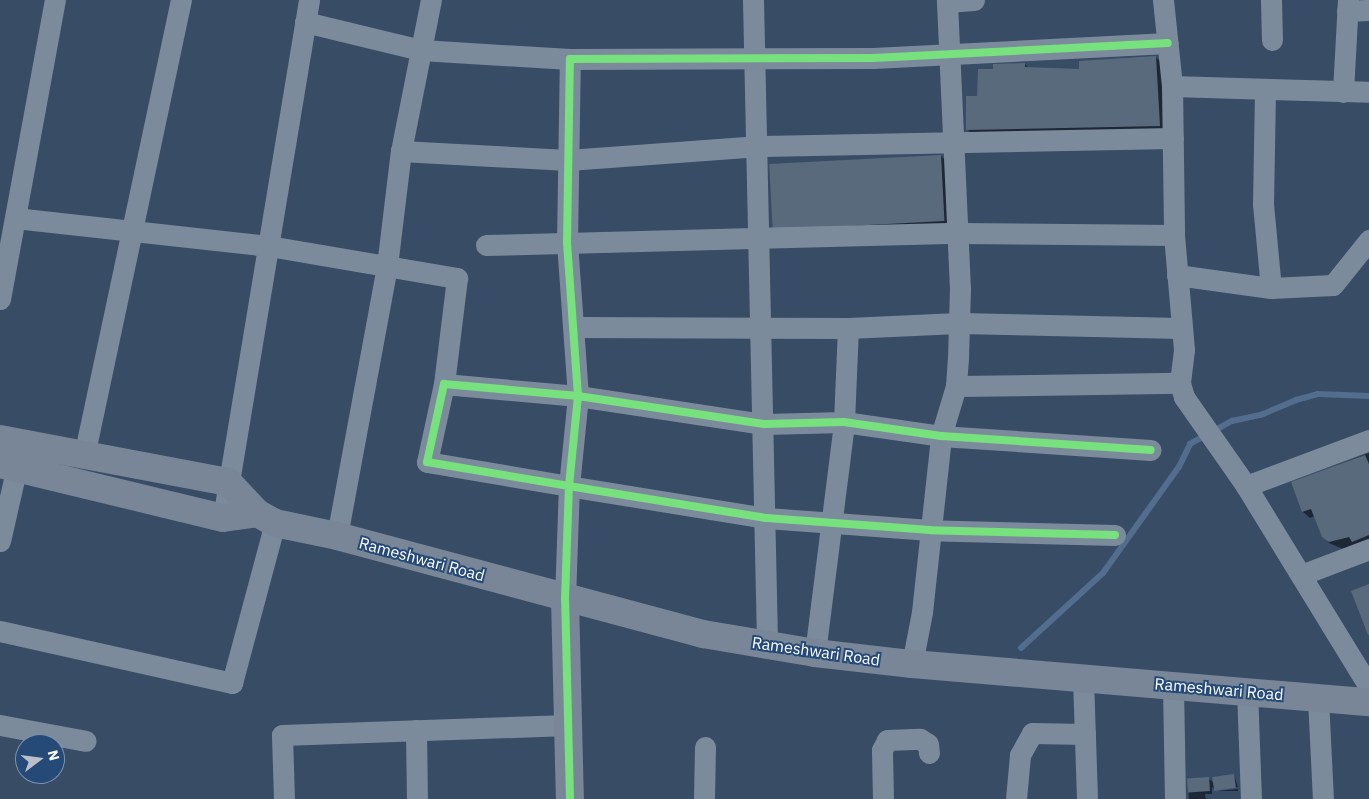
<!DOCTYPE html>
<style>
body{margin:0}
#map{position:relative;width:1369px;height:799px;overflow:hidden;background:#384c65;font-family:"IBM Plex Sans",sans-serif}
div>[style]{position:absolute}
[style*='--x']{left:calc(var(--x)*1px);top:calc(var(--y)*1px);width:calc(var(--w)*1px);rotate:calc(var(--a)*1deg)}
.shadow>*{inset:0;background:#0007}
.stream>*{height:5.5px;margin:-2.75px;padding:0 2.75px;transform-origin:2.75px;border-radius:2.75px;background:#536d8e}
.building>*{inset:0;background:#5a6a7d;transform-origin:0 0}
.street>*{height:21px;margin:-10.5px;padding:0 10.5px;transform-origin:10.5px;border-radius:10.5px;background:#7c8b9c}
.secondary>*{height:28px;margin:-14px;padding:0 14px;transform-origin:14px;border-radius:14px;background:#788698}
.cycleway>*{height:8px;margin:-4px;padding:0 4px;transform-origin:4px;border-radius:4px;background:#77e17e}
span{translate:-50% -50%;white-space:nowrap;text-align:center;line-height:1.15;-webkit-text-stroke:4px #264a77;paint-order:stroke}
.street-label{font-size:16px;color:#fff}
.north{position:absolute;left:15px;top:734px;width:50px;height:50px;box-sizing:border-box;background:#264a77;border:1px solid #7d92ad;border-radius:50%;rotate:75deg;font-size:14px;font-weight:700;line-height:20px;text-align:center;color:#fff}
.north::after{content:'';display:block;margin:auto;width:18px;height:22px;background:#b9c0c9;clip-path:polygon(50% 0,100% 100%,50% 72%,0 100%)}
</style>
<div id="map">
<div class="shadow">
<div style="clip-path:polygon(1156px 57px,1162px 64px,1166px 132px,973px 135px,967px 129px,978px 98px,995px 71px,1025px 64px,1029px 69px,1080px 70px)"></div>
<div style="clip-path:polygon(941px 156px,947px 162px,950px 227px,778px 231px,772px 225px)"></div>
<div style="clip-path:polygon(1369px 453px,1369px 544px,1343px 549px,1329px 543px,1323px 536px,1315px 516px,1310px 518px,1303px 512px,1293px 483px)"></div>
<div style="clip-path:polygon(1234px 775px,1238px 787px,1215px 790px,1212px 787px,1212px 794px,1205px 794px,1206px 799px,1189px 799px,1188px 780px,1208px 778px,1214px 783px)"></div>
<div style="clip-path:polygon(1238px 789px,1238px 791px,1216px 791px)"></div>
</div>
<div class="stream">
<div style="--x:1021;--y:648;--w:111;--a:-42.4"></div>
<div style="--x:1103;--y:573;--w:130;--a:-54.4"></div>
<div style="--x:1179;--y:467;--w:25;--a:-64"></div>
<div style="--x:1190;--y:444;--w:48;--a:-28.7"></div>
<div style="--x:1232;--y:421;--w:30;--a:-12"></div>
<div style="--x:1261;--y:415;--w:38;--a:-23"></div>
<div style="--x:1296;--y:400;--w:23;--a:-15"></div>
<div style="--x:1318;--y:394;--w:51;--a:2.2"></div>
</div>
<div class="building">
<div style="clip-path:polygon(1156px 56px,1160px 126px,966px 130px,966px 96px,977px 96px,978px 69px,993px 69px,993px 64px,1025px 63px,1025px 67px,1079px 69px,1079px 61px)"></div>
<div style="left:941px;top:155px;width:66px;height:172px;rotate:87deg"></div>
<div style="clip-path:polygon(1365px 455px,1369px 464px,1369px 535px,1352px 542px,1349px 537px,1329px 542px,1322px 537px,1311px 509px,1302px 512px,1291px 482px)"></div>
<div style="clip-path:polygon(1369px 584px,1369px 635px,1368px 635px,1351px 591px)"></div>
<div style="left:1234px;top:774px;width:14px;height:22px;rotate:82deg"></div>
<div style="left:1209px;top:777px;width:14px;height:22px;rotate:86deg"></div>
</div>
<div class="street">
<div style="--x:753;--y:0;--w:644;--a:88.75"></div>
<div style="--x:1163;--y:0;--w:86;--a:84"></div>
<div style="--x:1172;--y:86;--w:149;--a:89.2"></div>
<div style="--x:1174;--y:235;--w:115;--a:85"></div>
<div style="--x:1184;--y:350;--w:33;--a:97"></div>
<div style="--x:1180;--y:383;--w:15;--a:74"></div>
<div style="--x:1184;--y:397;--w:108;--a:55.1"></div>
<div style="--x:1246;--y:486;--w:236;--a:58.5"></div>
<div style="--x:1271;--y:0;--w:40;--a:88.6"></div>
<div style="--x:947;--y:2;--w:27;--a:-4"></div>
<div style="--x:1347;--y:11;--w:22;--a:-3"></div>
<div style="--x:305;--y:22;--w:119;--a:13.6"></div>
<div style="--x:421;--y:50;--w:149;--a:3.5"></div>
<div style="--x:1172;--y:86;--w:197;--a:1.7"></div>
<div style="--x:1265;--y:91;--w:113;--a:91"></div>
<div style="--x:1263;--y:204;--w:84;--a:84.6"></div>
<div style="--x:1343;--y:92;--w:92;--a:-86.9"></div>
<div style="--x:401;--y:151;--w:167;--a:3.1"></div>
<div style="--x:568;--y:160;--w:192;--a:-4.2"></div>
<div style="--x:759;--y:146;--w:414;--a:-1.1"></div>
<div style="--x:15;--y:218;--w:256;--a:6.3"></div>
<div style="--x:269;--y:246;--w:191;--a:9.7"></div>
<div style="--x:457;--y:278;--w:107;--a:97"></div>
<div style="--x:486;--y:245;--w:472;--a:-1.5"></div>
<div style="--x:958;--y:233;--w:216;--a:0.5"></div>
<div style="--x:1177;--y:275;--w:95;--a:7.9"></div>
<div style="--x:1271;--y:288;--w:62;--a:-2.8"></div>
<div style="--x:1333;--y:285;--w:58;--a:-51.3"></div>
<div style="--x:0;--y:299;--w:304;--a:-79.6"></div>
<div style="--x:575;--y:327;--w:273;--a:0.2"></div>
<div style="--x:848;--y:328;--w:110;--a:-2.6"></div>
<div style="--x:958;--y:323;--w:222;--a:1.3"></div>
<div style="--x:956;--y:386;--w:224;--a:-0.8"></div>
<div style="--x:84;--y:456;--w:466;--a:-78"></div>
<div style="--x:1246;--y:486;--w:131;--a:-20.5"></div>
<div style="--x:223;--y:518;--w:525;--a:-80.57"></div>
<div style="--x:1115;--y:535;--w:185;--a:-178.5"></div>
<div style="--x:930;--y:530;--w:164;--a:-175.8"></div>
<div style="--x:766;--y:518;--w:200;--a:-170.8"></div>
<div style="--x:569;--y:486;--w:90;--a:-84.3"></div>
<div style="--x:578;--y:396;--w:188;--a:8.6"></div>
<div style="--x:764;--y:424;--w:80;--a:-1.4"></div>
<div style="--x:844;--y:422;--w:98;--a:8.2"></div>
<div style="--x:941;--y:436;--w:210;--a:3.8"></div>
<div style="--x:337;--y:536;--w:275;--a:-79.5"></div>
<div style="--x:387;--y:266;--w:116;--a:-83.1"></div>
<div style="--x:401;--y:151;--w:154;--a:-78.8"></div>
<div style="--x:0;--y:541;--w:90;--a:-77.2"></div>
<div style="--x:1301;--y:575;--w:73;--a:-20.9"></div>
<div style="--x:565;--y:599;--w:113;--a:-88"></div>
<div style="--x:569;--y:486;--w:144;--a:-170.4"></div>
<div style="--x:427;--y:462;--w:80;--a:-77.7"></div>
<div style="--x:444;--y:384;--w:135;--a:5.1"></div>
<div style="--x:578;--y:396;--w:153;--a:-94.1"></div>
<div style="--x:567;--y:243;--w:184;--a:-89.1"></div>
<div style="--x:570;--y:59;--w:303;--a:-0.2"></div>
<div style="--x:873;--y:58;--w:295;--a:-2.9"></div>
<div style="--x:0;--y:631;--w:238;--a:12.6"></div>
<div style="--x:232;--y:683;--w:166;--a:-75"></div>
<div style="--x:815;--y:653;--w:233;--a:-82.8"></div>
<div style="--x:844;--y:422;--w:94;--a:-87.6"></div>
<div style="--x:912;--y:664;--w:53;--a:-79.1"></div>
<div style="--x:922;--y:612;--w:177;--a:-83.8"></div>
<div style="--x:941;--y:436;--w:52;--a:-73.3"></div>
<div style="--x:956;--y:386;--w:27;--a:-86"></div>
<div style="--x:958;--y:359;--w:70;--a:-88.4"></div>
<div style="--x:960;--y:289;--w:289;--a:-92.6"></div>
<div style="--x:1083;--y:678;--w:121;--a:88.1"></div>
<div style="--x:1173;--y:685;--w:114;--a:89"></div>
<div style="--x:1247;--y:690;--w:109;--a:87.9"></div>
<div style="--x:1318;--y:698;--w:101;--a:87.2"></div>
<div style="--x:0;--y:725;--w:87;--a:10.5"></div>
<div style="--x:416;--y:730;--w:69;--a:89.2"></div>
<div style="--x:284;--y:799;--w:64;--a:-91.8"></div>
<div style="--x:282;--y:735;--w:286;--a:-2"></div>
<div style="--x:704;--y:799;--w:52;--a:-88.9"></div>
<div style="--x:883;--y:799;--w:49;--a:-91.2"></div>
<div style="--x:882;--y:750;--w:11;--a:-63"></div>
<div style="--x:887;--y:740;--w:33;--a:-2"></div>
<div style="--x:920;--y:739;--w:9;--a:32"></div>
<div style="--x:928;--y:744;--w:9;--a:84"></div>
<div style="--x:1016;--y:799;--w:44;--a:-84.8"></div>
<div style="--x:1020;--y:755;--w:25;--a:-61"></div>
<div style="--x:1032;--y:733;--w:53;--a:1.1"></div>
</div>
<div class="secondary">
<div style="--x:0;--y:439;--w:232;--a:10.7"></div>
<div style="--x:228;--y:482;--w:42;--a:46.9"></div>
<div style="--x:257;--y:513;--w:21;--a:29"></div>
<div style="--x:275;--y:523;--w:63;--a:11.8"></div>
<div style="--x:337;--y:536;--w:379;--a:15"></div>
<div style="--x:703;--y:634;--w:114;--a:9.6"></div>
<div style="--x:815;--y:653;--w:98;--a:6.5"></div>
<div style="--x:912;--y:664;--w:459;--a:4.8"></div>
<div style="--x:0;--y:464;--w:229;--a:13.6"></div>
<div style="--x:223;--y:518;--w:34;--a:-8"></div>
<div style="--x:565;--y:599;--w:200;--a:88.6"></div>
</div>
<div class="cycleway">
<div style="--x:1115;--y:535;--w:185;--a:-178.5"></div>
<div style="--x:930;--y:530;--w:164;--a:-175.8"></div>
<div style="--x:766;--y:518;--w:200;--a:-170.8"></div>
<div style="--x:569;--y:486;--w:90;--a:-84.3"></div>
<div style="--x:578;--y:396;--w:188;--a:8.6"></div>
<div style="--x:764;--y:424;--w:80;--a:-1.4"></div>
<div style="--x:844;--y:422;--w:98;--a:8.2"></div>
<div style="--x:941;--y:436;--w:210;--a:3.8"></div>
<div style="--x:570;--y:799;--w:200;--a:-91.4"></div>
<div style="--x:565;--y:599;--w:113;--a:-88"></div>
<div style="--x:569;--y:486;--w:144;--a:-170.4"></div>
<div style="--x:427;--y:462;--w:80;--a:-77.7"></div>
<div style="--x:444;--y:384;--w:135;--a:5.1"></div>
<div style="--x:578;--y:396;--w:153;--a:-94.1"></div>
<div style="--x:567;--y:243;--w:184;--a:-89.1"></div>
<div style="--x:570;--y:59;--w:303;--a:-0.2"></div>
<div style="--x:873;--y:58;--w:295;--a:-2.9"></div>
</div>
<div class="street-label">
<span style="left:422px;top:559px;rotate:15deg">Rameshwari Road</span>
<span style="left:816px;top:651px;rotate:8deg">Rameshwari Road</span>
<span style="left:1219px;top:689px;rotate:5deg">Rameshwari Road</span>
</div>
<div class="north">N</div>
</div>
